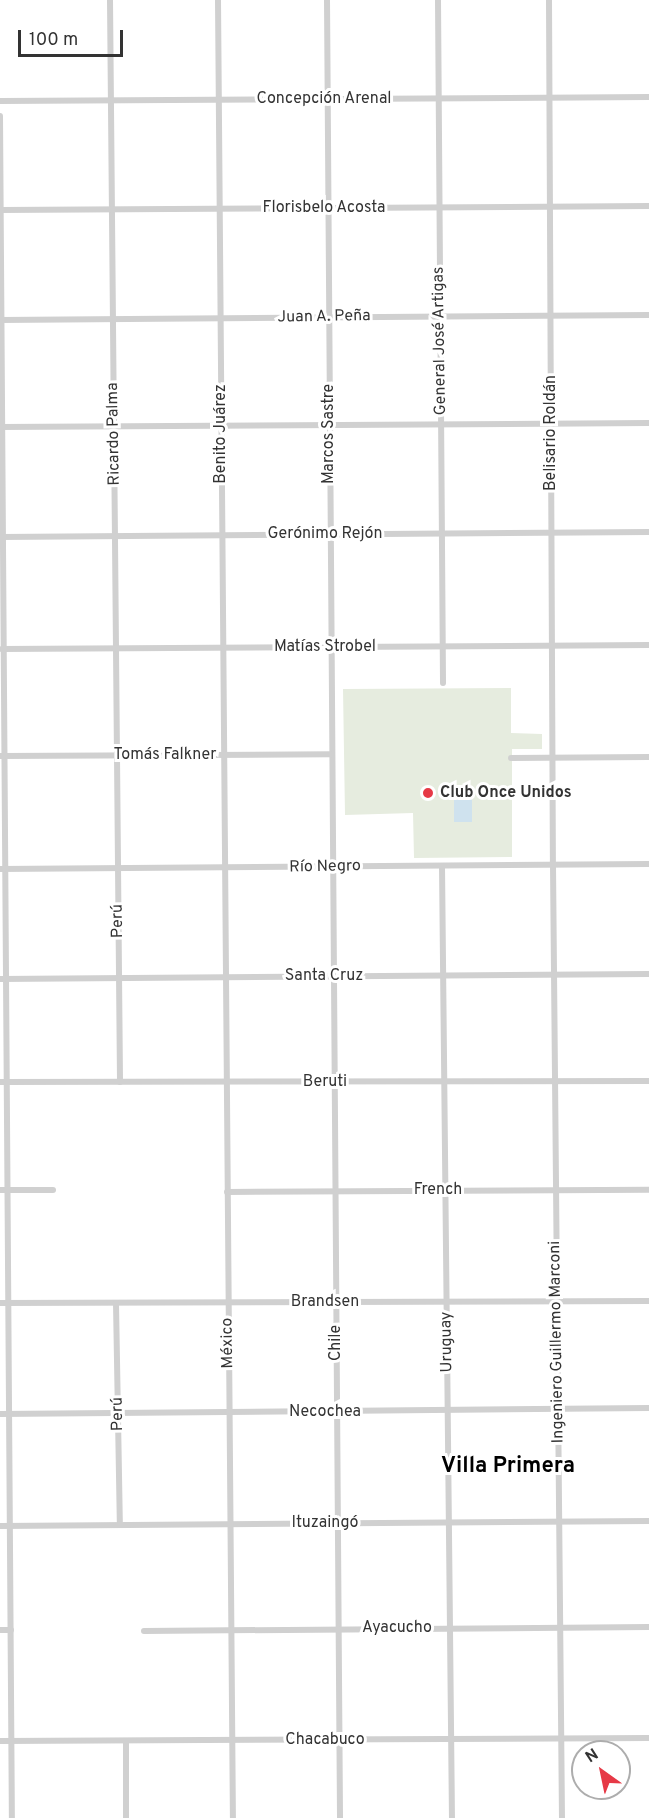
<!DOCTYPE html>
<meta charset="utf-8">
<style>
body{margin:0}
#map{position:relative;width:649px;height:1818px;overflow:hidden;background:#fff;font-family:Overpass,sans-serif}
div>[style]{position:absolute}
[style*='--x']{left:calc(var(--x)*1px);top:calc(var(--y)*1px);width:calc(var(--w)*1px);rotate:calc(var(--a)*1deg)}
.green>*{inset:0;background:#e6ecdf}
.water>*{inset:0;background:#cfe2ee;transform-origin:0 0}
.street>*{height:6px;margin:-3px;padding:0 3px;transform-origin:3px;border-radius:3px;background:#d0d0d0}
.dots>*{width:16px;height:16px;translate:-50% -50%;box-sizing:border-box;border:3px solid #fff;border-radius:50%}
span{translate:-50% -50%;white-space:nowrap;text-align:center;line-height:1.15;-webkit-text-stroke:6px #fff;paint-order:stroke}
.street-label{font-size:16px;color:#333}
.poi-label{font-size:16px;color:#333;font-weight:700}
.left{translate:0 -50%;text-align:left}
.district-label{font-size:22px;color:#000;font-weight:700}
.north{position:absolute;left:571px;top:1740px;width:60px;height:60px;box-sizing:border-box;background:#fff;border:2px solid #adadad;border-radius:50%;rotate:327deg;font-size:16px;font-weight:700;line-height:24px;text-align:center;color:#333}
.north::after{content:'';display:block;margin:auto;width:21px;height:27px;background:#e63946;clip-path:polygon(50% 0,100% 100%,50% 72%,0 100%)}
.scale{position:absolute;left:18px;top:30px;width:105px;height:27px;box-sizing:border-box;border:3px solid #333;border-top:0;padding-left:8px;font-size:18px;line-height:21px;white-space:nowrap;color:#333;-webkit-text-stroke:4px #fff;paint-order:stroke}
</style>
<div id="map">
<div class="green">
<div style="clip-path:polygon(511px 688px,511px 733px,542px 734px,542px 749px,512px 749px,512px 857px,414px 858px,413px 813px,345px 815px,343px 689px)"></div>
</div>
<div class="water">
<div style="left:454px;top:788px;width:18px;height:34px"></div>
</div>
<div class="street">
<div style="--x:110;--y:0;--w:1082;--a:89.47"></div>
<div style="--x:218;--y:0;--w:1818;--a:89.53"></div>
<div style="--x:327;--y:0;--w:1818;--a:89.59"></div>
<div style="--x:438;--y:0;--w:683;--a:89.58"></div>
<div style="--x:549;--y:0;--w:865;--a:89.74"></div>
<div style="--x:553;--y:865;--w:953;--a:89.46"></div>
<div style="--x:0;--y:101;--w:649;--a:-0.35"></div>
<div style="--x:0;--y:116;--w:1702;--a:89.6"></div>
<div style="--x:0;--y:210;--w:649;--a:-0.35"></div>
<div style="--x:0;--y:320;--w:649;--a:-0.44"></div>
<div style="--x:0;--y:427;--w:649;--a:-0.35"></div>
<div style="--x:1;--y:537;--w:648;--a:-0.44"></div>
<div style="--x:2;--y:649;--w:647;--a:-0.35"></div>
<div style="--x:1;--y:756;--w:330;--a:-0.3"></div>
<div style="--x:511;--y:758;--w:138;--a:-0.4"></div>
<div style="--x:442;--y:866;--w:952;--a:89.4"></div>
<div style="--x:0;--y:869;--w:649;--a:-0.44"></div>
<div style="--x:0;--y:979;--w:649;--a:-0.44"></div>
<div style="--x:0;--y:1082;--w:649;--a:-0.09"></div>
<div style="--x:0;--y:1190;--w:53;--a:0"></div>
<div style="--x:227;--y:1192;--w:422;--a:-0.3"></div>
<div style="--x:0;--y:1303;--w:649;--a:-0.18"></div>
<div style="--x:116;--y:1303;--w:222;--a:89"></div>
<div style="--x:0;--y:1414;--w:649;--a:-0.53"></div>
<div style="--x:0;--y:1526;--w:649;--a:-0.44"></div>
<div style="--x:0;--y:1630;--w:11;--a:0"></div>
<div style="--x:144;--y:1631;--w:505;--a:-0.45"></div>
<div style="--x:0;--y:1741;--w:649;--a:-0.26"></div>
<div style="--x:126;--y:1818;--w:77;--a:-90"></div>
</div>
<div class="dots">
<div style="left:428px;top:793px;background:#e63946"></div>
</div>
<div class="street-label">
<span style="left:324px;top:99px">Concepción Arenal</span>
<span style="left:324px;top:208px">Florisbelo Acosta</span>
<span style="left:324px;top:317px;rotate:-1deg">Juan A. Peña</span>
<span style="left:440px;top:341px;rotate:-91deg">General José Artigas</span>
<span style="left:551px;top:433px;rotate:-90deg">Belisario Roldán</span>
<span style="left:114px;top:434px;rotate:-91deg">Ricardo Palma</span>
<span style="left:221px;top:434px;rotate:-90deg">Benito Juárez</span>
<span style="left:329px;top:434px;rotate:-90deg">Marcos Sastre</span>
<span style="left:325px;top:534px">Gerónimo Rejón</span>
<span style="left:325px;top:647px">Matías Strobel</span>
<span style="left:165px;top:755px">Tomás Falkner</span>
<span style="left:325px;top:867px;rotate:-1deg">Río Negro</span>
<span style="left:118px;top:921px;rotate:-91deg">Perú</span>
<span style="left:324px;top:976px">Santa Cruz</span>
<span style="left:325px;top:1082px">Beruti</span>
<span style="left:438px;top:1190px">French</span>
<span style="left:325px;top:1302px">Brandsen</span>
<span style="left:447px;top:1342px;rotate:-91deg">Uruguay</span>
<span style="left:557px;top:1342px;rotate:-91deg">Ingeniero Guillermo Marconi</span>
<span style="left:228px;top:1343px;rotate:-91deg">México</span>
<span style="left:336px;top:1343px;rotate:-90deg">Chile</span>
<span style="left:325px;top:1412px">Necochea</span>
<span style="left:118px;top:1414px;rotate:-91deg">Perú</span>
<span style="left:325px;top:1523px">Ituzaingó</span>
<span style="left:397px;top:1628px">Ayacucho</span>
<span style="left:325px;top:1740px">Chacabuco</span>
</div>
<div class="poi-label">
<span class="left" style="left:440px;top:793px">Club Once Unidos</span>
</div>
<div class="district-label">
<span style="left:508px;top:1467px">Villa Primera</span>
</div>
<div class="north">N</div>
<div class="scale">100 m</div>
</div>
